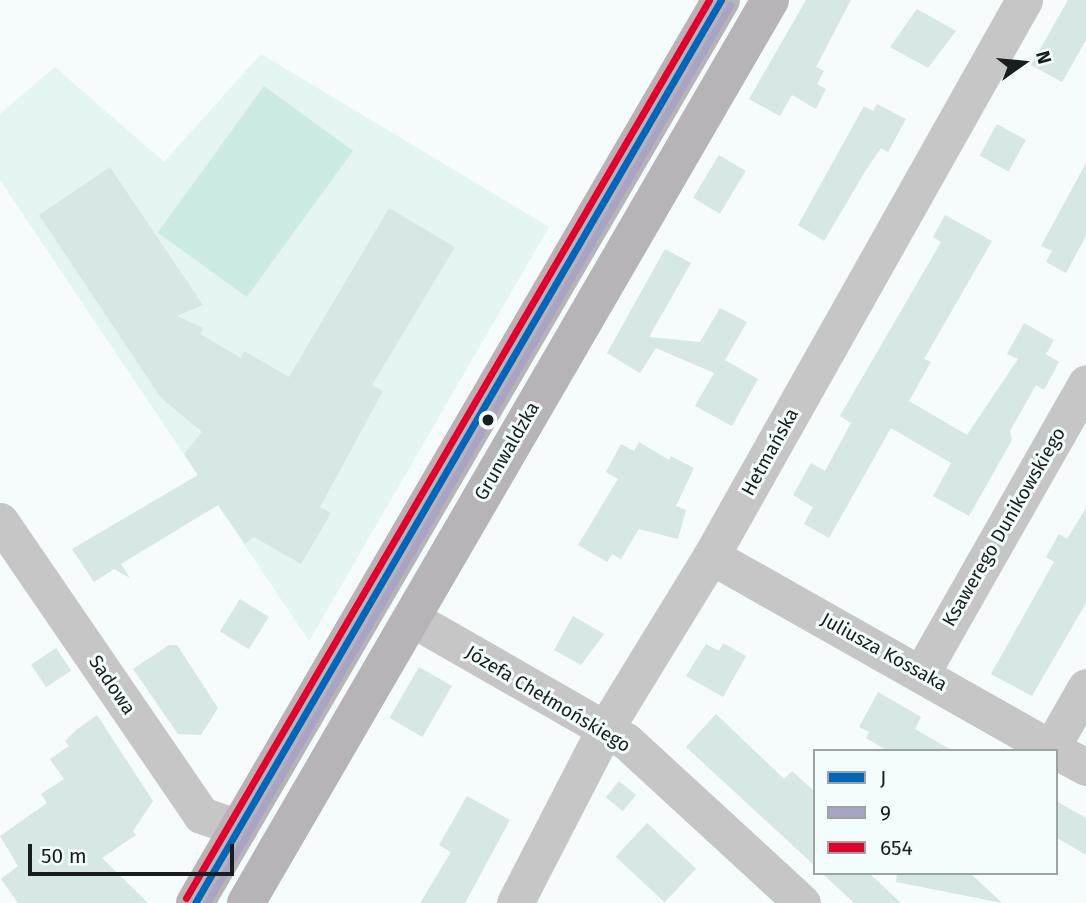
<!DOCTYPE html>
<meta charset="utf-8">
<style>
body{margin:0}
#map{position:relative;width:1086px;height:903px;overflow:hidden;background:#f6fbfb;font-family:"Fira Sans",sans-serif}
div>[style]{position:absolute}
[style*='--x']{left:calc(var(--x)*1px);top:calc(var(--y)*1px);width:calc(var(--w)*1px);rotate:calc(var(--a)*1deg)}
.built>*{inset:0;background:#e4f5f2}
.green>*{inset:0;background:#ccebe5;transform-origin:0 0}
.building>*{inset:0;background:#d6e7e4;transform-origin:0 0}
.minor>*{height:37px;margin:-18.5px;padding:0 18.5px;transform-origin:18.5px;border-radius:18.5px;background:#c7c6c7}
.major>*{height:38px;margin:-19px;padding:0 19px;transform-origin:19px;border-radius:19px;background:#b6b4b6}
.bus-1>*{height:7px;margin:-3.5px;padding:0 3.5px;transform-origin:3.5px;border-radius:3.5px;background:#0065bd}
.bus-2>*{height:7px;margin:-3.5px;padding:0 3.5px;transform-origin:3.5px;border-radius:3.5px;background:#aaa4c4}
.bus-3>*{height:7px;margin:-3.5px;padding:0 3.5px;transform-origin:3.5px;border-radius:3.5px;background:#e4002b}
.dots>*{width:19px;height:19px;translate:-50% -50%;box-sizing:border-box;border:4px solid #f3fefc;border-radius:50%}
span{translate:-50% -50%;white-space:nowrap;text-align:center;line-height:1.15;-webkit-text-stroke:6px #f3fefc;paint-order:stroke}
.street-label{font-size:19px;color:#181e1d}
.legend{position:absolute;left:813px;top:749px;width:245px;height:126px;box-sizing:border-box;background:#f3fefc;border:2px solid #9ba4a3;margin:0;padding:9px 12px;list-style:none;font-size:21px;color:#181e1d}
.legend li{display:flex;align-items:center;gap:14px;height:35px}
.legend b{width:35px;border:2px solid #9ba4a3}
.north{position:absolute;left:988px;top:28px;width:70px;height:70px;-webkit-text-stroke:5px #f3fefc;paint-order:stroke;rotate:75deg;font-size:19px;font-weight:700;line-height:28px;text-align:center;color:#181e1d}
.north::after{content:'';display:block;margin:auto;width:24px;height:32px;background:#181e1d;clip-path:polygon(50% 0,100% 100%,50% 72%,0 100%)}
.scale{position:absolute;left:28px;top:844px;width:206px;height:32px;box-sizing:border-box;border:4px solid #181e1d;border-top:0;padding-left:9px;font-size:21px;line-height:24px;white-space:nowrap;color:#181e1d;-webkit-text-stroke:5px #f3fefc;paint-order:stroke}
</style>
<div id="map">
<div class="built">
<div style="clip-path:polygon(261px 54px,549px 227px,309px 641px,0 180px,0 114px,55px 67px,164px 162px)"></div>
</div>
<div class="green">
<div style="left:264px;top:86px;width:110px;height:181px;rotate:36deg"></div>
</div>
<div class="building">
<div style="clip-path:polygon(806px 0,851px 0,816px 67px,824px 71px,817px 84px,826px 89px,816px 109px,792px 95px,780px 116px,749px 99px)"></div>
<div style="clip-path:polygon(1068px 0,1086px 0,1086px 40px,1062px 82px,1031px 65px)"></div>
<div style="clip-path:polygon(917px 9px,956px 31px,928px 68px,890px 47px)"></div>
<div style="clip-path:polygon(877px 104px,906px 119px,888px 152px,881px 148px,866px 170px,824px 241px,798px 225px,864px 106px,873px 111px)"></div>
<div style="left:997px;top:124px;width:33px;height:36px;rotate:29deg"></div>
<div style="left:719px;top:155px;width:31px;height:50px;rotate:31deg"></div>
<div style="clip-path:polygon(1086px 163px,1086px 236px,1066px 273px,1046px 262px,1052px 251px,1041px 246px)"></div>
<div style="clip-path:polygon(110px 167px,203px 305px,177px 316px,203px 328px,200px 334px,241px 358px,244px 351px,289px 377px,389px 208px,455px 247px,372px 385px,383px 391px,320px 507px,331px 513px,301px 564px,254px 537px,245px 544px,218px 505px,121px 564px,130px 578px,114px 569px,94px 582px,72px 549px,198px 475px,184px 454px,202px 432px,161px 398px,39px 215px)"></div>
<div style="clip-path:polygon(945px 215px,992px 241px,924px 359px,931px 362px,909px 401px,967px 435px,1018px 359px,1007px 354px,1024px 323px,1054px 340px,1046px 354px,1059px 362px,1044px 390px,1036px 385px,1010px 431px,1012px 440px,969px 516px,933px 496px,951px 463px,891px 428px,829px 538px,804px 524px,813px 507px,793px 495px,811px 463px,825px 471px,851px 423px,840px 416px,941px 242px,933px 237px)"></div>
<div style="clip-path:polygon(665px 249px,691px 263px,649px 337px,700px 342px,720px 308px,747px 322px,725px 360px,758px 379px,732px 426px,695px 406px,714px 373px,656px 348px,640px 373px,607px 353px)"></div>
<div style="clip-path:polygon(639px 442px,669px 460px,671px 456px,694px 468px,676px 506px,686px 510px,678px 539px,639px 529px,621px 559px,612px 554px,607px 562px,578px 545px,618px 479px,606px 472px,621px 444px,634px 451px)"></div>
<div style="clip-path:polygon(1086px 508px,1086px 603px,1032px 696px,991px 674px,1054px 562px,1046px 557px,1059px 534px,1067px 539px)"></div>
<div style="left:240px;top:599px;width:34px;height:38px;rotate:32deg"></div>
<div style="clip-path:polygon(573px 616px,604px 634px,581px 665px,554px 650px)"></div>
<div style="clip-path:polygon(723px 643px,746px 656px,723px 697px,686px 676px,706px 644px,719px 651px)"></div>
<div style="clip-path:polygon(169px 645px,177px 645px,218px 708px,201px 735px,178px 734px,133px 669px)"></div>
<div style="left:56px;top:648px;width:27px;height:30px;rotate:56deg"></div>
<div style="left:419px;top:667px;width:38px;height:59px;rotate:30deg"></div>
<div style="clip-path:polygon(878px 692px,921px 717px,915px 729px,953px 751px,888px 751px,866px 738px,869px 732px,859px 727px)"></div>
<div style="clip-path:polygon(716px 714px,784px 779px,792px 771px,815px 792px,815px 866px,686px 747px)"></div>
<div style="clip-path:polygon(97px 715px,153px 801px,133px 831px,136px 835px,102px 858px,148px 903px,18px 903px,1px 879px,18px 866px,0 836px,47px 803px,41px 794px,64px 779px,50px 759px,69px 746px,65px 741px,76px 730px)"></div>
<div style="left:619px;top:781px;width:22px;height:21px;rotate:39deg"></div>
<div style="clip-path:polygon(467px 796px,510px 820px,465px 903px,420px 903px,451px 852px,439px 845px)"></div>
<div style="clip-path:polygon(1056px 801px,1086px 818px,1086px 855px,1056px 837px)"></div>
<div style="left:647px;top:823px;width:67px;height:46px;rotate:43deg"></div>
<div style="clip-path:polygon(822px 873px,869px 873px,901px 903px,854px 903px)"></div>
<div style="clip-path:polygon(897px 873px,970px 873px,1002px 903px,896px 882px)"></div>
</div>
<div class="minor">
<div style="--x:0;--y:521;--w:356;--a:55.6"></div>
<div style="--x:201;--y:815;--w:40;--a:18.9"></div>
<div style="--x:711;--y:556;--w:395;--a:29.5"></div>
<div style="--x:411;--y:618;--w:248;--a:29.8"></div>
<div style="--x:626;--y:741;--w:239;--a:42.6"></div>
<div style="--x:922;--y:672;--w:332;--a:-60.4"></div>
<div style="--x:1051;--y:748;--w:70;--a:-60.2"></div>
<div style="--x:1056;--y:751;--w:34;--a:28"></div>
<div style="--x:515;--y:903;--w:196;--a:-62.7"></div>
<div style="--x:605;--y:729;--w:203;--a:-58.5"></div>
<div style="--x:711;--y:556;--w:638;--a:-60.62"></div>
</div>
<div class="major">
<div style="--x:195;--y:903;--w:1045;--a:-59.78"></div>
<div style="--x:246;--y:903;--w:1044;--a:-59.87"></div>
</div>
<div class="bus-1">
<div style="--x:195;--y:903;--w:1045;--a:-59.78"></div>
</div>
<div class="bus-2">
<div style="--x:207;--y:903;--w:1039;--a:-59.78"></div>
</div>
<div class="bus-3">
<div style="--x:186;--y:898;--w:1039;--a:-59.78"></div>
</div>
<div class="dots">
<div style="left:488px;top:420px;background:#181e1d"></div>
</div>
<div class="street-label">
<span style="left:507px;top:451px;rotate:-60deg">Grunwaldzka</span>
<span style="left:770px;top:452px;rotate:-61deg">Hetmańska</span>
<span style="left:1004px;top:527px;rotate:-60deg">Ksawerego Dunikowskiego</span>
<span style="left:884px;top:652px;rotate:29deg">Juliusza Kossaka</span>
<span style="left:112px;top:685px;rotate:56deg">Sadowa</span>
<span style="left:548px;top:699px;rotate:31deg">Józefa Chełmońskiego</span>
</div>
<ul class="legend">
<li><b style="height:9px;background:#0065bd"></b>J</li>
<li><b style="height:9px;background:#aaa4c4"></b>9</li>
<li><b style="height:9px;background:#e4002b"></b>654</li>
</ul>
<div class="north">N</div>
<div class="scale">50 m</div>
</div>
